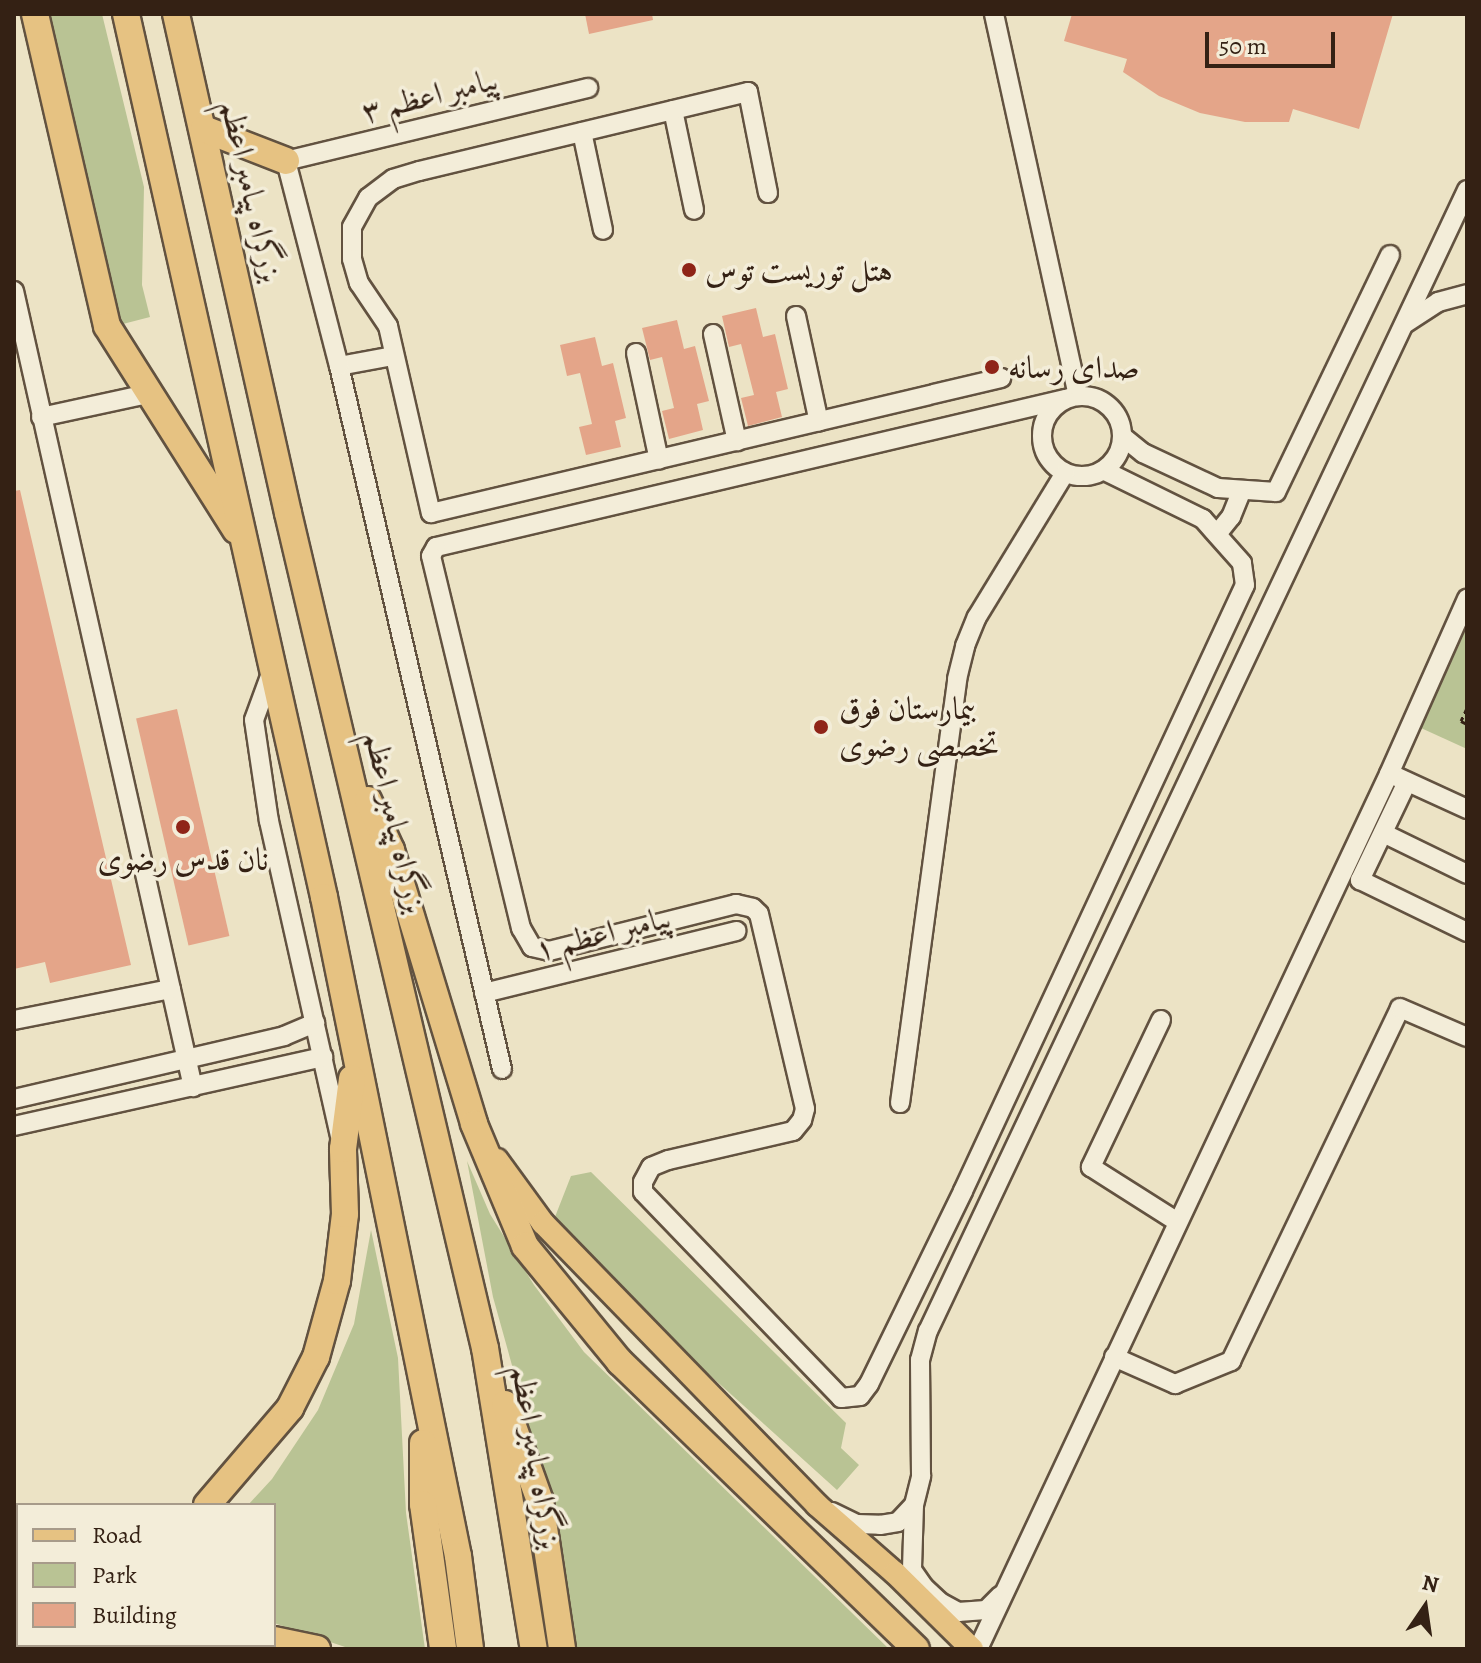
<!DOCTYPE html>
<meta charset="utf-8">
<style>
body{margin:0}
#map{position:relative;width:1481px;height:1663px;overflow:hidden;background:#ece3c5;font-family:Alegreya,Amiri,serif}
div>[style]{position:absolute}
[style*='--x']{left:calc(var(--x)*1px);top:calc(var(--y)*1px);width:calc(var(--w)*1px);rotate:calc(var(--a)*1deg)}
.green>*{inset:0;background:#b9c394}
.building>*{inset:0;background:#e4a589;transform-origin:0 0}
.path>*{height:3px;margin-top:-1.5px;transform-origin:0;background:repeating-linear-gradient(90deg,#342114 0 6px,transparent 0 10px)}
.roads{filter:drop-shadow(2px 0 #625240) drop-shadow(-2px 0 #625240) drop-shadow(0 2px #625240) drop-shadow(0 -2px #625240)}
.minor>*{height:18px;margin:-9px;padding:0 9px;transform-origin:9px;border-radius:9px;background:#f3edd9}
.minor>.ring{margin:-9px;padding:0;box-sizing:content-box;background:none;border:18px solid #f3edd9;border-radius:50%}
.major>*{height:22px;margin:-11px;padding:0 11px;transform-origin:11px;border-radius:11px;background:#e6c282}
.highway>*{height:26px;margin:-13px;padding:0 13px;transform-origin:13px;border-radius:13px;background:#e6c282}
.dots>*{width:22px;height:22px;translate:-50% -50%;box-sizing:border-box;border:4px solid #f3edd9;border-radius:50%}
span{translate:-50% -50%;white-space:nowrap;text-align:center;line-height:1.15;-webkit-text-stroke:7px #f3edd9;paint-order:stroke}
.street-label{font-size:32px;color:#342114}
.poi-label{font-size:32px;color:#342114}
.left{translate:0 -50%;text-align:left}
.frame{position:absolute;inset:0;border:16px solid #342114;pointer-events:none}
.legend{position:absolute;left:16px;top:1503px;width:260px;height:144px;box-sizing:border-box;background:#f3edd9;border:2px solid #a79b8a;margin:0;padding:10px 14px;list-style:none;font-size:24px;color:#342114}
.legend li{display:flex;align-items:center;gap:16px;height:40px}
.legend b{width:40px;border:2px solid #a79b8a}
.north{position:absolute;left:1385px;top:1567px;width:80px;height:80px;-webkit-text-stroke:6px #f3edd9;paint-order:stroke;rotate:13deg;font-size:22px;font-weight:700;line-height:32px;text-align:center;color:#342114}
.north::after{content:'';display:block;margin:auto;width:28px;height:36px;background:#342114;clip-path:polygon(50% 0,100% 100%,50% 72%,0 100%)}
.scale{position:absolute;left:1205px;top:32px;width:130px;height:36px;box-sizing:border-box;border:4px solid #342114;border-top:0;padding-left:10px;font-size:24px;line-height:28px;white-space:nowrap;color:#342114;-webkit-text-stroke:6px #f3edd9;paint-order:stroke}
</style>
<div id="map">
<div class="green">
<div style="clip-path:polygon(48px 14px,102px 14px,144px 187px,142px 285px,150px 317px,119px 325px)"></div>
<div style="clip-path:polygon(1467px 627px,1467px 749px,1421px 728px)"></div>
<div style="clip-path:polygon(467px 1161px,490px 1214px,534px 1285px,584px 1352px,889px 1649px,576px 1649px,557px 1527px,493px 1297px)"></div>
<div style="clip-path:polygon(591px 1172px,846px 1423px,841px 1448px,859px 1465px,837px 1490px,693px 1360px,553px 1222px,571px 1176px)"></div>
<div style="clip-path:polygon(371px 1230px,398px 1358px,406px 1513px,425px 1649px,351px 1649px,274px 1623px,274px 1505px,248px 1505px,272px 1479px,318px 1410px,354px 1324px)"></div>
</div>
<div class="building">
<div style="clip-path:polygon(585px 14px,652px 14px,653px 20px,589px 34px)"></div>
<div style="clip-path:polygon(1072px 14px,1393px 14px,1359px 129px,1293px 109px,1289px 122px,1245px 122px,1200px 113px,1159px 96px,1123px 72px,1127px 59px,1064px 41px)"></div>
<div style="clip-path:polygon(756px 308px,763px 337px,775px 334px,788px 389px,776px 392px,782px 417px,748px 426px,741px 398px,754px 395px,741px 344px,729px 347px,722px 316px)"></div>
<div style="clip-path:polygon(677px 320px,684px 349px,695px 346px,709px 401px,697px 404px,703px 430px,669px 439px,662px 411px,674px 408px,662px 357px,650px 360px,642px 328px)"></div>
<div style="clip-path:polygon(595px 337px,602px 366px,613px 363px,626px 418px,615px 421px,621px 447px,586px 455px,579px 427px,592px 424px,580px 373px,567px 376px,560px 345px)"></div>
<div style="clip-path:polygon(20px 490px,131px 965px,50px 983px,45px 962px,14px 969px,14px 491px)"></div>
<div style="left:177px;top:709px;width:233px;height:42px;rotate:77deg"></div>
</div>
<div class="path">
<div style="--x:1467;--y:708;--w:14;--a:115"></div>
<div style="--x:1461;--y:721;--w:7;--a:27"></div>
</div>
<div class="roads">
<div class="minor">
<div style="--x:994;--y:14;--w:391;--a:77.6"></div>
<div style="--x:673;--y:110;--w:102;--a:78.1"></div>
<div style="--x:582;--y:132;--w:100;--a:77.9"></div>
<div style="--x:768;--y:193;--w:103;--a:-101.2"></div>
<div style="--x:748;--y:92;--w:338;--a:166.5"></div>
<div style="--x:419;--y:171;--w:27;--a:163"></div>
<div style="--x:393;--y:179;--w:31;--a:143"></div>
<div style="--x:368;--y:198;--w:33;--a:119"></div>
<div style="--x:352;--y:227;--w:32;--a:90"></div>
<div style="--x:352;--y:259;--w:25;--a:74"></div>
<div style="--x:359;--y:283;--w:52;--a:56"></div>
<div style="--x:388;--y:326;--w:192;--a:77.1"></div>
<div style="--x:431;--y:513;--w:586;--a:-13.32"></div>
<div style="--x:14;--y:291;--w:816;--a:77.33"></div>
<div style="--x:796;--y:316;--w:108;--a:77.8"></div>
<div style="--x:1406;--y:323;--w:38;--a:-33"></div>
<div style="--x:1438;--y:302;--w:30;--a:-15"></div>
<div style="--x:713;--y:334;--w:110;--a:77.4"></div>
<div style="--x:636;--y:353;--w:109;--a:77.9"></div>
<div style="--x:339;--y:366;--w:55;--a:-10.5"></div>
<div class="ring" style="left:1042px;top:396px;width:62px;height:62px"></div>
<div style="--x:1065;--y:399;--w:646;--a:166.76"></div>
<div style="--x:436;--y:547;--w:10;--a:119"></div>
<div style="--x:431;--y:556;--w:383;--a:76.4"></div>
<div style="--x:521;--y:928;--w:22;--a:60"></div>
<div style="--x:532;--y:947;--w:17;--a:13"></div>
<div style="--x:549;--y:951;--w:193;--a:-14.1"></div>
<div style="--x:736;--y:904;--w:17;--a:13"></div>
<div style="--x:753;--y:908;--w:8;--a:45"></div>
<div style="--x:759;--y:914;--w:200;--a:76.7"></div>
<div style="--x:805;--y:1109;--w:11;--a:105"></div>
<div style="--x:802;--y:1120;--w:14;--a:129"></div>
<div style="--x:793;--y:1131;--w:128;--a:166.9"></div>
<div style="--x:668;--y:1160;--w:18;--a:158"></div>
<div style="--x:651;--y:1167;--w:17;--a:118"></div>
<div style="--x:643;--y:1182;--w:10;--a:90"></div>
<div style="--x:643;--y:1192;--w:286;--a:46.1"></div>
<div style="--x:841;--y:1398;--w:19;--a:-6"></div>
<div style="--x:860;--y:1396;--w:15;--a:-53"></div>
<div style="--x:869;--y:1384;--w:215;--a:-64"></div>
<div style="--x:963;--y:1191;--w:668;--a:-65.05"></div>
<div style="--x:1245;--y:585;--w:22;--a:-98"></div>
<div style="--x:1242;--y:563;--w:59;--a:-131.6"></div>
<div style="--x:1203;--y:519;--w:111;--a:-153.9"></div>
<div style="--x:41;--y:417;--w:114;--a:-12.2"></div>
<div style="--x:1122;--y:436;--w:27;--a:39"></div>
<div style="--x:1143;--y:453;--w:83;--a:25"></div>
<div style="--x:1218;--y:488;--w:58;--a:3.9"></div>
<div style="--x:1276;--y:492;--w:263;--a:-64.3"></div>
<div style="--x:1217;--y:534;--w:22;--a:-51"></div>
<div style="--x:1231;--y:517;--w:27;--a:-68"></div>
<div style="--x:273;--y:668;--w:55;--a:110.1"></div>
<div style="--x:254;--y:720;--w:102;--a:81.6"></div>
<div style="--x:269;--y:821;--w:322;--a:77.3"></div>
<div style="--x:1395;--y:776;--w:79;--a:24.6"></div>
<div style="--x:1407;--y:782;--w:109;--a:115.6"></div>
<div style="--x:1360;--y:880;--w:119;--a:25.9"></div>
<div style="--x:1383;--y:833;--w:93;--a:26"></div>
<div style="--x:484;--y:993;--w:260;--a:-13.8"></div>
<div style="--x:14;--y:1020;--w:160;--a:-11.2"></div>
<div style="--x:1161;--y:1020;--w:163;--a:115.5"></div>
<div style="--x:1091;--y:1167;--w:101;--a:32.4"></div>
<div style="--x:502;--y:1069;--w:722;--a:-103.05"></div>
<div style="--x:339;--y:366;--w:212;--a:-104.5"></div>
<div style="--x:286;--y:161;--w:311;--a:-13.6"></div>
<div style="--x:14;--y:1099;--w:277;--a:-13.1"></div>
<div style="--x:284;--y:1036;--w:34;--a:-23"></div>
<div style="--x:900;--y:1103;--w:428;--a:-82.3"></div>
<div style="--x:957;--y:679;--w:34;--a:-76"></div>
<div style="--x:965;--y:646;--w:31;--a:-68"></div>
<div style="--x:977;--y:617;--w:169;--a:-58.6"></div>
<div style="--x:14;--y:1126;--w:317;--a:-12.6"></div>
<div style="--x:1114;--y:1357;--w:67;--a:23.9"></div>
<div style="--x:1175;--y:1384;--w:61;--a:-22.3"></div>
<div style="--x:1231;--y:1361;--w:391;--a:-64.4"></div>
<div style="--x:1400;--y:1008;--w:73;--a:23.4"></div>
<div style="--x:914;--y:1505;--w:65;--a:91.8"></div>
<div style="--x:912;--y:1570;--w:21;--a:55"></div>
<div style="--x:924;--y:1587;--w:22;--a:43"></div>
<div style="--x:940;--y:1602;--w:21;--a:29"></div>
<div style="--x:958;--y:1612;--w:28;--a:-4"></div>
<div style="--x:986;--y:1610;--w:20;--a:-45"></div>
<div style="--x:832;--y:1512;--w:28;--a:26"></div>
<div style="--x:857;--y:1524;--w:23;--a:2"></div>
<div style="--x:880;--y:1525;--w:18;--a:-9"></div>
<div style="--x:898;--y:1522;--w:23;--a:-47"></div>
<div style="--x:914;--y:1505;--w:30;--a:-76"></div>
<div style="--x:921;--y:1476;--w:116;--a:-90.5"></div>
<div style="--x:920;--y:1360;--w:30;--a:-75"></div>
<div style="--x:928;--y:1331;--w:1262;--a:-64.71"></div>
<div style="--x:978;--y:1649;--w:967;--a:-64.84"></div>
<div style="--x:1389;--y:774;--w:192;--a:-66"></div>
</div>
<div class="major">
<div style="--x:497;--y:1160;--w:78;--a:53.9"></div>
<div style="--x:543;--y:1223;--w:393;--a:45.8"></div>
<div style="--x:817;--y:1505;--w:103;--a:41.1"></div>
<div style="--x:895;--y:1573;--w:108;--a:44.6"></div>
</div>
<div class="highway">
<div style="--x:35;--y:14;--w:320;--a:77"></div>
<div style="--x:107;--y:326;--w:241;--a:57.7"></div>
<div style="--x:126;--y:14;--w:905;--a:77.36"></div>
<div style="--x:324;--y:897;--w:672;--a:78.51"></div>
<div style="--x:458;--y:1556;--w:94;--a:82.6"></div>
<div style="--x:176;--y:14;--w:511;--a:77.35"></div>
<div style="--x:288;--y:513;--w:858;--a:76.73"></div>
<div style="--x:485;--y:1348;--w:305;--a:80.8"></div>
<div style="--x:204;--y:129;--w:88;--a:21.3"></div>
<div style="--x:368;--y:800;--w:55;--a:65.3"></div>
<div style="--x:391;--y:850;--w:286;--a:73.1"></div>
<div style="--x:474;--y:1124;--w:132;--a:67.3"></div>
<div style="--x:525;--y:1246;--w:150;--a:50.7"></div>
<div style="--x:620;--y:1362;--w:412;--a:44.1"></div>
<div style="--x:505;--y:1404;--w:103;--a:70.2"></div>
<div style="--x:540;--y:1501;--w:150;--a:81.5"></div>
<div style="--x:423;--y:1443;--w:61;--a:90"></div>
<div style="--x:423;--y:1504;--w:146;--a:82.1"></div>
<div style="--x:207;--y:1505;--w:128;--a:-49.4"></div>
<div style="--x:290;--y:1408;--w:57;--a:-63"></div>
<div style="--x:316;--y:1357;--w:79;--a:-74.6"></div>
<div style="--x:337;--y:1281;--w:67;--a:-83.2"></div>
<div style="--x:345;--y:1214;--w:65;--a:-91.8"></div>
<div style="--x:343;--y:1149;--w:71;--a:-82.7"></div>
<div style="--x:274;--y:1640;--w:44;--a:11.8"></div>
<div style="--x:54;--y:1649;--w:6;--a:-45"></div>
<div style="--x:92;--y:1649;--w:6;--a:-45"></div>
<div style="--x:183;--y:1649;--w:18;--a:-13"></div>
</div>
</div>
<div class="dots">
<div style="left:689px;top:270px;background:#8f2418"></div>
<div style="left:992px;top:367px;background:#8f2418"></div>
<div style="left:821px;top:727px;background:#8f2418"></div>
<div style="left:183px;top:827px;background:#8f2418"></div>
</div>
<div class="street-label">
<span style="left:430px;top:95px;rotate:-14deg">پیامبر اعظم ۳</span>
<span style="left:252px;top:191px;rotate:77deg">بزرگراه پیامبر اعظم</span>
<span style="left:396px;top:822px;rotate:77deg">بزرگراه پیامبر اعظم</span>
<span style="left:603px;top:933px;rotate:-14deg">پیامبر اعظم ۱</span>
<span style="left:537px;top:1457px;rotate:81deg">بزرگراه پیامبر اعظم</span>
</div>
<div class="poi-label">
<span class="left" style="left:705px;top:270px">هتل توریست توس</span>
<span class="left" style="left:1008px;top:367px">صدای رسانه</span>
<span class="left" style="left:839px;top:727px">بیمارستان فوق<br>تخصصی رضوی</span>
<span style="left:183px;top:859px">نان قدس رضوی</span>
</div>
<div class="frame"></div>
<ul class="legend">
<li><b style="height:10px;background:#e6c282"></b>Road</li>
<li><b style="height:22px;background:#b9c394"></b>Park</li>
<li><b style="height:22px;background:#e4a589"></b>Building</li>
</ul>
<div class="north">N</div>
<div class="scale">50 m</div>
</div>
